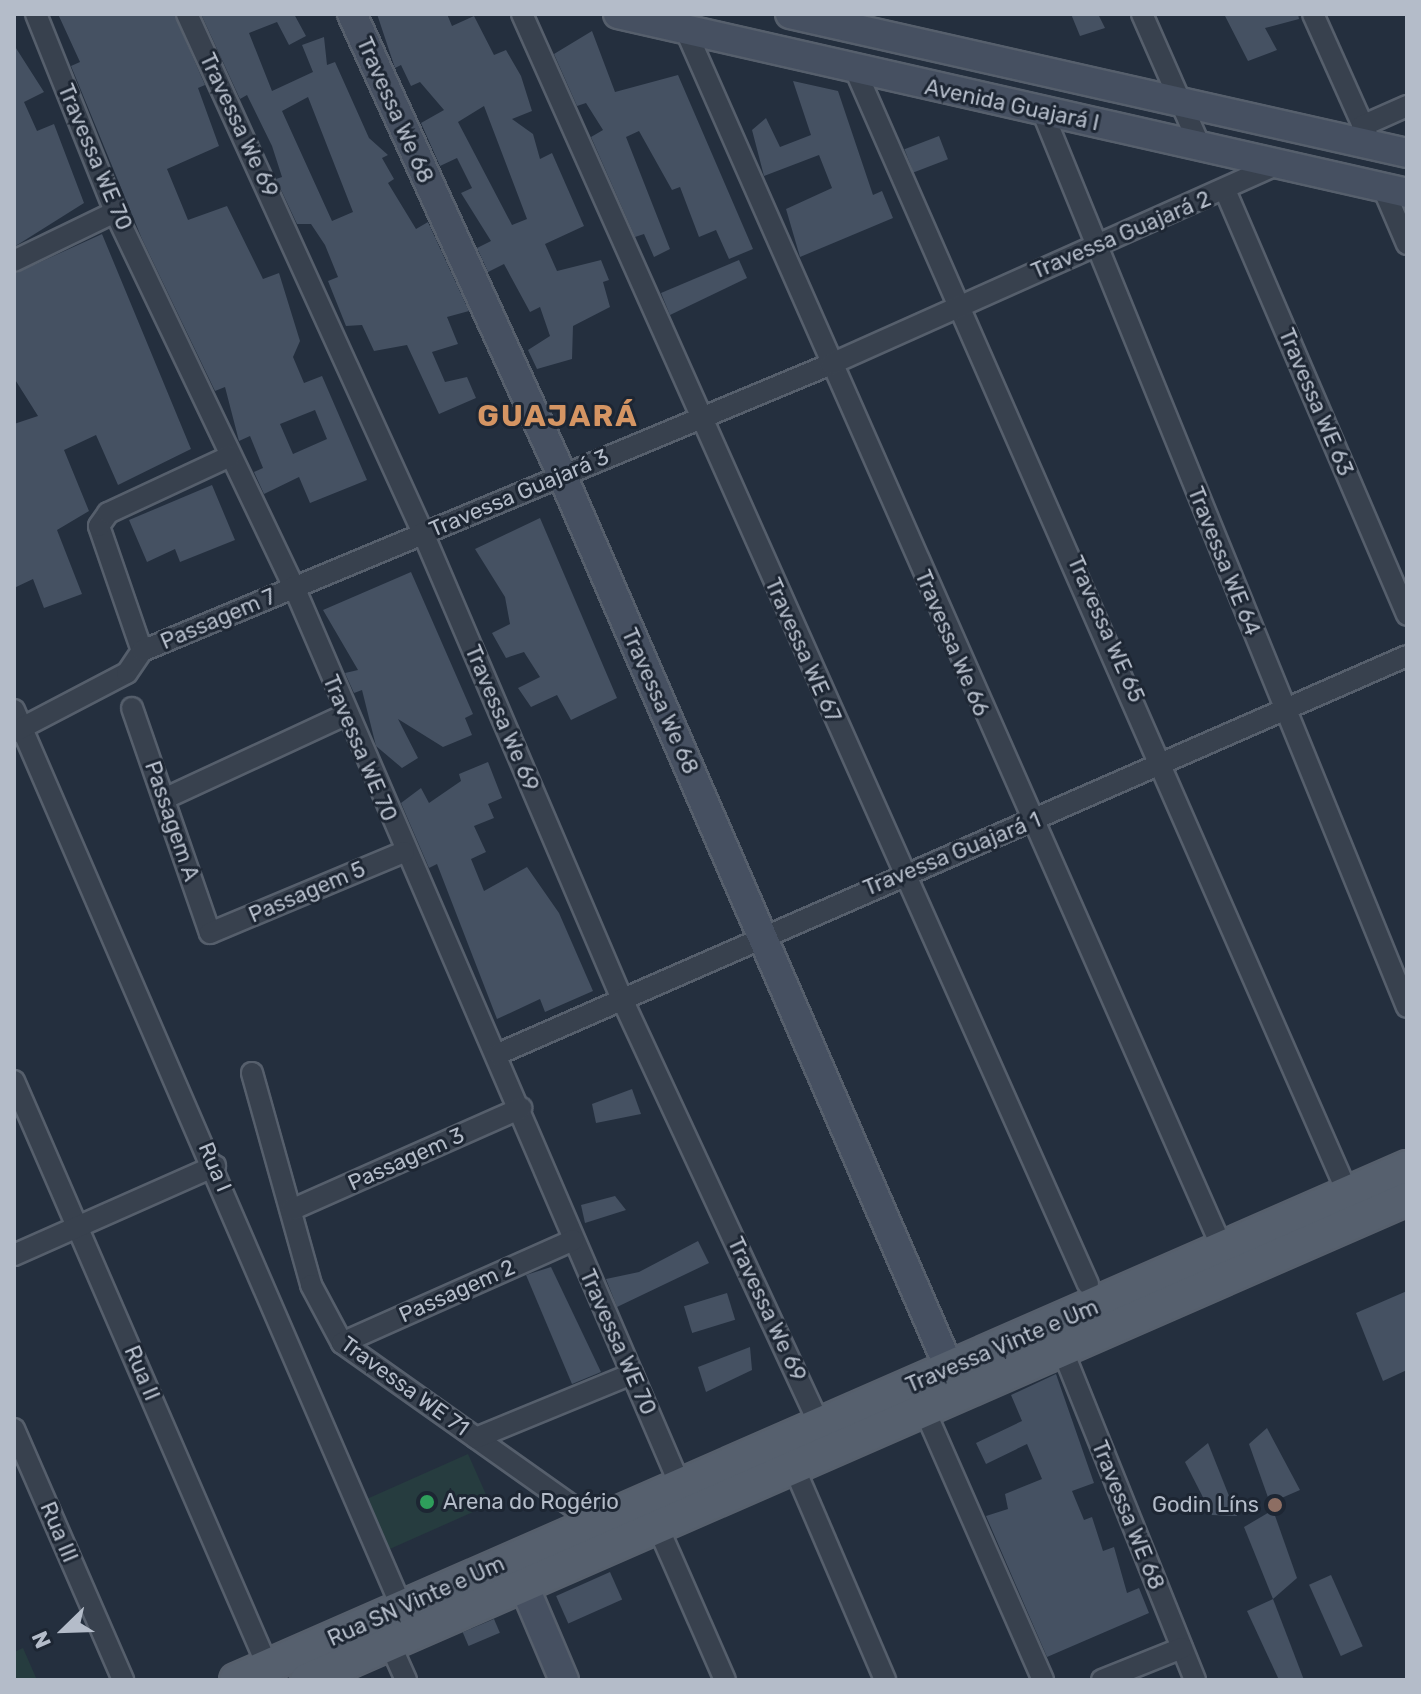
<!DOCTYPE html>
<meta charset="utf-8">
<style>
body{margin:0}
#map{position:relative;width:1421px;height:1694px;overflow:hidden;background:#242f3e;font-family:Rubik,sans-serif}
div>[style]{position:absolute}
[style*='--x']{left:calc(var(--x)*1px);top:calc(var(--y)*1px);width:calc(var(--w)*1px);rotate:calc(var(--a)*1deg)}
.green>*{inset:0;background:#263c3f;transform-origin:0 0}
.building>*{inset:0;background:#455162;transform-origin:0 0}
.roads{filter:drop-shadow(2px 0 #565f6c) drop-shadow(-2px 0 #565f6c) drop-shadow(0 2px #565f6c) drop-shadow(0 -2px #565f6c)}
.street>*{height:20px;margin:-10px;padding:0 10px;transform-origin:10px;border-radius:10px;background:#38414e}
.secondary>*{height:28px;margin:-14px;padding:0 14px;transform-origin:14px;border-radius:14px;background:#465061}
.primary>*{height:32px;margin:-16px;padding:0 16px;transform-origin:16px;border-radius:16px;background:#56606e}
.dots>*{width:22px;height:22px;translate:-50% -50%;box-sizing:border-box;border:4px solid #1d2633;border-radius:50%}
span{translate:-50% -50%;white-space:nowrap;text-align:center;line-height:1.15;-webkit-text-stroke:6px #1d2633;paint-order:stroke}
.street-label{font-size:22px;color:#b4bcc9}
.poi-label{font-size:22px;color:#b4bcc9}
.left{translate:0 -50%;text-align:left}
.right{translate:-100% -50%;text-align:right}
.district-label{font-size:30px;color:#d59563;font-weight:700;letter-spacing:2px}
.frame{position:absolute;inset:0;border:16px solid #b4bcc9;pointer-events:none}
.north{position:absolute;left:24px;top:1590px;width:80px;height:80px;-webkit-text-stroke:6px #1d2633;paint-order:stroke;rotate:247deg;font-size:22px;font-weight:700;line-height:32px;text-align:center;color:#b4bcc9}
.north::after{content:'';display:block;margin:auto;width:28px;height:36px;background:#b4bcc9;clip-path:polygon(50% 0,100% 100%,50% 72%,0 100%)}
</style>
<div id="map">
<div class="green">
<div style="left:468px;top:1454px;width:55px;height:112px;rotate:66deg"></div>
<div style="clip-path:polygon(23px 1648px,37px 1680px,14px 1680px,14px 1652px)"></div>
</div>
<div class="building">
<div style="clip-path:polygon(evenodd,58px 14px,174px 14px,205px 85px,198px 88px,219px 146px,167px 169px,188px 220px,227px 206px,263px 279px,279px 273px,300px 341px,293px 357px,304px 383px,322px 376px,367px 480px,310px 503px,299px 477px,264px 494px,254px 472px,263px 468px,250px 436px,239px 441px,225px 387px,215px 391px,142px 239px,71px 66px,80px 62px,58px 14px,315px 410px,327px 439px,293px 454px,280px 424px,315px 410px)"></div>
<div style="clip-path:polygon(evenodd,201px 14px,294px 14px,306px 36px,289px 45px,277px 22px,249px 33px,272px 91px,313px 72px,302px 45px,324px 37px,327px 65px,335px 62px,369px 138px,388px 155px,382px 158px,394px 179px,388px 183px,416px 229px,428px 222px,469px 311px,447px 317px,458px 344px,432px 352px,445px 382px,467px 377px,476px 398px,439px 414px,407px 345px,374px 351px,362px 325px,346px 326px,328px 281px,338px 277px,325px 245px,311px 224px,297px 224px,276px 179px,282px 177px,272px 146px,247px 95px,240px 99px,201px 14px,308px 97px,353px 212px,332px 221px,282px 111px,308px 97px)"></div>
<div style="clip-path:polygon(evenodd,377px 14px,447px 14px,452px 26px,474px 16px,494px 55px,506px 50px,521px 76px,532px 111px,512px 119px,533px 134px,540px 159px,552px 153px,584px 226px,545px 244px,557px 271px,601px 260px,609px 280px,603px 282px,610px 307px,573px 326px,572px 359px,537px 369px,528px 350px,550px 336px,540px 307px,530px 312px,504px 264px,488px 272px,477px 248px,491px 241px,461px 193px,472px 188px,457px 158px,440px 166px,421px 123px,444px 110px,420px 82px,411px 86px,401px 65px,395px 68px,377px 14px,484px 106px,527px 219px,512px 225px,458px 122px,484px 106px)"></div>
<div style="clip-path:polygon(1071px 14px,1098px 14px,1105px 28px,1080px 36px)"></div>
<div style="clip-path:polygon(1224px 14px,1298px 14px,1299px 19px,1265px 28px,1277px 50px,1248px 61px)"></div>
<div style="clip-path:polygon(592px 31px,615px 92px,678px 75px,753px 249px,729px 259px,716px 230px,699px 237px,680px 187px,672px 190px,639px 131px,626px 137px,670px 249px,654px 257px,644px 234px,635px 237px,591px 137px,603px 130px,586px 103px,577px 106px,554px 54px)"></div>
<div style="clip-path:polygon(14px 45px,44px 92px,24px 102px,37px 131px,54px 124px,84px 203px,14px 247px)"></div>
<div style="clip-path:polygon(793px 81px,838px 91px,873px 195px,882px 191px,893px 218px,800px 257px,786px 209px,832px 188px,819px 155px,764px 176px,752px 130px,766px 118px,780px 147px,811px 135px)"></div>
<div style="left:939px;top:136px;width:25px;height:37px;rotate:69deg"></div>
<div style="clip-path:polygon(102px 234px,191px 449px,118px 485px,96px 435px,64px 450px,89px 511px,57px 530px,82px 594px,44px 608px,33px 579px,14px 588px,14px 424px,38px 416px,14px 378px,14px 274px)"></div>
<div style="clip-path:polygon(739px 260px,747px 278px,670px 315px,661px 293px)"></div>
<div style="clip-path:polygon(212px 485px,235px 540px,180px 562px,175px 549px,147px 562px,129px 520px)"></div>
<div style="clip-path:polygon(540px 518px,617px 698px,571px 720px,557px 695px,531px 707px,518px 688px,540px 677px,524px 652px,506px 658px,492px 633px,510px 624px,505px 597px,475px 549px)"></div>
<div style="clip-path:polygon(411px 572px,473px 714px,465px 718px,472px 735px,443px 747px,398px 719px,418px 758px,402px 768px,376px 746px,362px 690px,354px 693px,345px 673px,358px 670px,323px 610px)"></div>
<div style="clip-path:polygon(488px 762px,502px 798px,488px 804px,494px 818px,474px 826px,486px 852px,471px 859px,484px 891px,527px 867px,559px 913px,593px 991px,545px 1012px,540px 999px,497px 1019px,437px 864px,429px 868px,401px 803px,421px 788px,429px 803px,461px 781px,459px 774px)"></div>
<div style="clip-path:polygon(632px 1089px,641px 1114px,596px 1123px,592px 1104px)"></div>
<div style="clip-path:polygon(615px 1196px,626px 1210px,585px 1223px,581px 1205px)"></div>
<div style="clip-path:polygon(698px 1241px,709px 1263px,617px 1307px,606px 1279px,639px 1272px)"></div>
<div style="clip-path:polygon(551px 1267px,601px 1372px,572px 1384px,526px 1275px)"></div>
<div style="clip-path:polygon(1407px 1291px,1407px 1370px,1383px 1381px,1356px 1313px)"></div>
<div style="left:727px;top:1293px;width:28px;height:45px;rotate:73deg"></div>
<div style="clip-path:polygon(750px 1347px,752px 1370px,706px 1392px,698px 1367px)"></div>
<div style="clip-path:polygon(1056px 1374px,1094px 1483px,1072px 1491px,1084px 1520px,1092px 1517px,1103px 1551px,1114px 1547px,1127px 1593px,1139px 1588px,1149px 1613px,1047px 1657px,986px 1516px,1008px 1509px,1005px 1494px,1042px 1479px,1027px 1444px,986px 1464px,976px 1443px,1022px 1421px,1011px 1395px)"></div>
<div style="clip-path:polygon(1267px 1428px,1300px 1490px,1270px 1503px,1249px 1444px)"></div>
<div style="clip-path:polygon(1208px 1443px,1237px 1516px,1212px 1515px,1185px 1462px)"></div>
<div style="clip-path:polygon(1273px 1510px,1297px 1578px,1273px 1599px,1244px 1527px)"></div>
<div style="left:610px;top:1572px;width:30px;height:59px;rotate:66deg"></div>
<div style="left:1331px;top:1575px;width:78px;height:24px;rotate:66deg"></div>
<div style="clip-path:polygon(1273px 1599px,1304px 1680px,1279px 1680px,1247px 1611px)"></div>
<div style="left:494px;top:1619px;width:15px;height:34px;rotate:67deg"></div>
</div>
<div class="roads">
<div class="street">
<div style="--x:36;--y:14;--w:213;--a:68.2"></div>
<div style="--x:115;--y:212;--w:416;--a:64.5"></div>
<div style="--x:294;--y:587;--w:977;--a:66.74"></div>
<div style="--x:187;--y:14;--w:570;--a:65.55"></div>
<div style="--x:423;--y:533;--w:507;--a:66.88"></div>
<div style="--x:622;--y:999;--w:465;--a:65.1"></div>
<div style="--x:522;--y:14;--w:1390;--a:65.98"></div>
<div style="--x:1142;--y:14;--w:142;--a:66.3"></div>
<div style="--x:1313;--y:14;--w:145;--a:65.9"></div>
<div style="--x:686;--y:31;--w:1334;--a:66.22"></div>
<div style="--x:854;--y:67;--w:1233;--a:66.33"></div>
<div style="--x:1043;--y:113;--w:965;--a:67.85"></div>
<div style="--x:1362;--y:126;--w:49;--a:-24"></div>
<div style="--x:1383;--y:188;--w:61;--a:66.8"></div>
<div style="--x:1225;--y:190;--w:462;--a:66.8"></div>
<div style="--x:14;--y:261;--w:112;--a:-25.9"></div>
<div style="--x:142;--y:651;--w:132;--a:-109"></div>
<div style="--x:99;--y:526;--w:16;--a:-55"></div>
<div style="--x:108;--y:513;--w:135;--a:-25"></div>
<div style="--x:132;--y:708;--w:238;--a:70.9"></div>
<div style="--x:210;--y:933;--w:210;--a:-22.7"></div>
<div style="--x:14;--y:710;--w:978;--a:66.63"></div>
<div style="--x:14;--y:732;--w:127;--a:-27.6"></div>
<div style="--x:127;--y:673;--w:27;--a:-56"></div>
<div style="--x:142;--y:651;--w:746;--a:-22.61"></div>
<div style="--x:831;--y:364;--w:487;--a:-24.1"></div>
<div style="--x:166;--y:798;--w:197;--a:-24.9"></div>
<div style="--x:498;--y:1054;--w:992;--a:-23.65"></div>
<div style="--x:252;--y:1073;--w:220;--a:74.4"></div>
<div style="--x:311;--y:1285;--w:66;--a:61.9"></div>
<div style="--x:342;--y:1343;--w:319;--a:35.3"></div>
<div style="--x:14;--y:1081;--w:639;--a:66.57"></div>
<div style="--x:291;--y:1210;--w:252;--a:-23.9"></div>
<div style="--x:14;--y:1255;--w:220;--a:-23.9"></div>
<div style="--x:342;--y:1343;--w:253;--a:-24"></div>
<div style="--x:1062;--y:1349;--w:357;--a:68.1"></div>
<div style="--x:921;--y:1402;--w:304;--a:66.3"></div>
<div style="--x:14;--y:1429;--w:274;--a:66.5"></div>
<div style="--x:476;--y:1438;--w:169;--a:-22.3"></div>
<div style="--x:793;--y:1465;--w:234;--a:66.8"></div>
<div style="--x:657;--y:1525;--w:169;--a:66.3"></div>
<div style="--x:390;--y:1644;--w:39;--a:66"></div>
<div style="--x:1102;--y:1680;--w:86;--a:-21.8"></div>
</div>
<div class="secondary">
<div style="--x:352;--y:14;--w:507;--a:65.51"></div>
<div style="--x:562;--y:475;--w:995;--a:66.55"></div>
<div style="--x:618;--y:14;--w:809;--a:12.78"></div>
<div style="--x:790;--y:14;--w:632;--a:12.7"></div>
<div style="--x:516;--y:1567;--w:123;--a:67"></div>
</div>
<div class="primary">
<div style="--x:236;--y:1680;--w:1278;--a:-23.66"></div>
<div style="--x:307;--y:1680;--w:1201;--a:-23.62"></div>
</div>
</div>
<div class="dots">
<div style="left:427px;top:1502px;background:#2e9e5b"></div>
<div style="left:1275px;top:1505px;background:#8d6e63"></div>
</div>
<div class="street-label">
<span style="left:1012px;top:105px;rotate:12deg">Avenida Guajará I</span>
<span style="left:395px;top:110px;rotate:66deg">Travessa We 68</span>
<span style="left:239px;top:125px;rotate:65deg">Travessa We 69</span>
<span style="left:95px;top:157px;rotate:67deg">Travessa WE 70</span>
<span style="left:1121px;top:235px;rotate:-23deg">Travessa Guajará 2</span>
<span style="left:1316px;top:402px;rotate:67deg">Travessa WE 63</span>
<span style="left:519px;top:493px;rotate:-23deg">Travessa Guajará 3</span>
<span style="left:1224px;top:561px;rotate:68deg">Travessa WE 64</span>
<span style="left:218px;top:619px;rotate:-23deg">Passagem 7</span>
<span style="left:1106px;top:629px;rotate:66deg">Travessa WE 65</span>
<span style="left:952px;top:643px;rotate:67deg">Travessa We 66</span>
<span style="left:803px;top:650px;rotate:66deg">Travessa WE 67</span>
<span style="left:660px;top:701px;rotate:66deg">Travessa We 68</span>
<span style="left:502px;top:718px;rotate:67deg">Travessa We 69</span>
<span style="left:360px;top:748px;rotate:67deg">Travessa WE 70</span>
<span style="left:172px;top:821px;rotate:71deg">Passagem A</span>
<span style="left:952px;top:854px;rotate:-22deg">Travessa Guajará 1</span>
<span style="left:307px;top:892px;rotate:-23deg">Passagem 5</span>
<span style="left:406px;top:1159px;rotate:-24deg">Passagem 3</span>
<span style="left:215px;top:1167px;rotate:67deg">Rua I</span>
<span style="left:457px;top:1291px;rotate:-24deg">Passagem 2</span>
<span style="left:767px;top:1309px;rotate:65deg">Travessa We 69</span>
<span style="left:618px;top:1342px;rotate:66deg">Travessa WE 70</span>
<span style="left:1002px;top:1346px;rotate:-23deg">Travessa Vinte e Um</span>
<span style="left:142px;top:1373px;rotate:67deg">Rua II</span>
<span style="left:405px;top:1386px;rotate:36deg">Travessa WE 71</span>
<span style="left:1128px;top:1515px;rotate:68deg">Travessa WE 68</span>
<span style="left:59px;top:1532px;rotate:67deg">Rua III</span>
<span style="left:416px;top:1601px;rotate:-24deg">Rua SN Vinte e Um</span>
</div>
<div class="poi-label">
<span class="left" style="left:443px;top:1502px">Arena do Rogério</span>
<span class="right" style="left:1259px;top:1505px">Godin Líns</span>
</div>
<div class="district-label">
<span style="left:558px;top:416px">GUAJARÁ</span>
</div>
<div class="frame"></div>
<div class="north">N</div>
</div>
